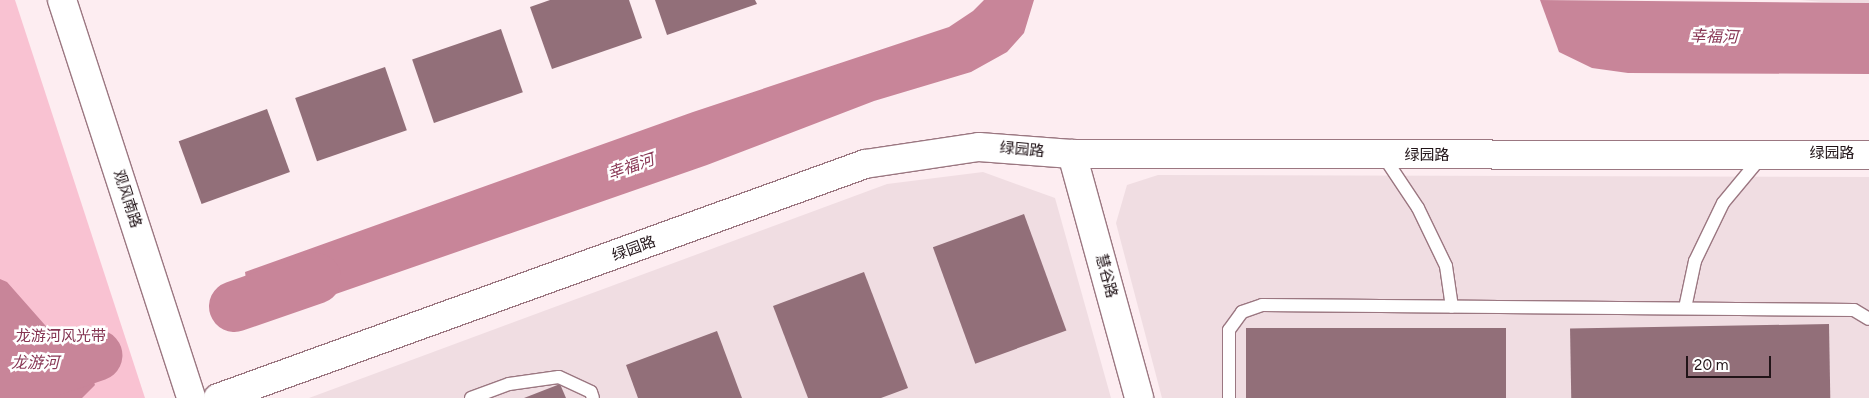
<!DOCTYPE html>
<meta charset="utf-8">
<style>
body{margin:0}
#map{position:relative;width:1869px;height:398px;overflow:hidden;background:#fdedf1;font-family:Figtree,"Noto Sans SC",sans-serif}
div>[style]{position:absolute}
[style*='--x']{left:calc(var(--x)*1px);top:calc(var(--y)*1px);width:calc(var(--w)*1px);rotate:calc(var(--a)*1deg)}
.built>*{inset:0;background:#f0dde2}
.green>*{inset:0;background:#f9c2d2}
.water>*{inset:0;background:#c88599}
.river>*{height:51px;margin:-25.5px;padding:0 25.5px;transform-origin:25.5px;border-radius:25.5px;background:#c88599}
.building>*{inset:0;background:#926f79;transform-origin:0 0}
.roads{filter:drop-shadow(1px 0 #9b7781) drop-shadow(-1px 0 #9b7781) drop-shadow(0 1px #9b7781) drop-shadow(0 -1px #9b7781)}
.service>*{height:12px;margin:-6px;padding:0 6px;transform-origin:6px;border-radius:6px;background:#fff}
.tertiary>*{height:28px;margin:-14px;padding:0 14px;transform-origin:14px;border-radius:14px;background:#fff}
span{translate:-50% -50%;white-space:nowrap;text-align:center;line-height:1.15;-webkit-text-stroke:5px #fff;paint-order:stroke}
.street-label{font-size:15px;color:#211418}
.park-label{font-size:15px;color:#843351}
.water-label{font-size:16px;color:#893755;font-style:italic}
.scale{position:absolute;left:1686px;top:356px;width:85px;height:22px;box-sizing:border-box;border:2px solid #211418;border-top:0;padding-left:6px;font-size:15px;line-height:18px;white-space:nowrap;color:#211418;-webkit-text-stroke:4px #fff;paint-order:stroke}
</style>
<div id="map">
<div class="built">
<div style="clip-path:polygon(1800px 0,1869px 0,1869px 3px,1823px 2px)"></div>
<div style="clip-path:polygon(983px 172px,1055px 198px,1111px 398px,309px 398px,887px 184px)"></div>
<div style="clip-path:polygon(1158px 175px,1869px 177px,1869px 398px,1162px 398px,1116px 223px,1127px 185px)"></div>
</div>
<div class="green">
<div style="clip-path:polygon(0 0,15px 0,145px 398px,0 398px)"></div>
</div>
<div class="water">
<div style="clip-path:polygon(984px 0,1034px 0,1024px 33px,1007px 52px,971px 72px,874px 101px,707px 165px,261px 320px,251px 314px,245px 272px,693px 112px,949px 27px,973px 11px)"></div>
<div style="clip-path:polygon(1540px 0,1869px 3px,1869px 74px,1628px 73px,1592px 68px,1559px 52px)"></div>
<div style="clip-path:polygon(0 279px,7px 282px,52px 333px,77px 337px,95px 385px,82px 398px,0 398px)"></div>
</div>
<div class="river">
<div style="--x:234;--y:306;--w:86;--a:-19.1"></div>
<div style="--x:0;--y:388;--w:102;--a:-19"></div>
</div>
<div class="building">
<div style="clip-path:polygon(550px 0,629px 0,642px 38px,552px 69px,530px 7px)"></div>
<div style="clip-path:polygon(655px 0,755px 0,757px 4px,667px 35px)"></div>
<div style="left:501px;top:29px;width:67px;height:94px;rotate:71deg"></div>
<div style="left:385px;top:67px;width:67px;height:95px;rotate:71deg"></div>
<div style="left:267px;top:109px;width:67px;height:94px;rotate:70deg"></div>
<div style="left:1024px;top:214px;width:124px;height:97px;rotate:70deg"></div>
<div style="clip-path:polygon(864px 272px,908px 388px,881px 398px,808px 398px,773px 306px)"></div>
<div style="left:1829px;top:324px;width:74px;height:259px;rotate:89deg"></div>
<div style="left:1506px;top:328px;width:70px;height:260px;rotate:90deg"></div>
<div style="clip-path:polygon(717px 331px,742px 398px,638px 398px,626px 365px)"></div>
<div style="clip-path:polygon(560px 384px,566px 398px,524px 398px)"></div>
</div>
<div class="roads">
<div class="service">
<div style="--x:1384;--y:157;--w:61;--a:56.3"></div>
<div style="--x:1418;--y:208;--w:64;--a:64.2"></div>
<div style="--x:1446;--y:266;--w:41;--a:81.7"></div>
<div style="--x:1685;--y:308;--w:48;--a:-78"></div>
<div style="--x:1695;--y:261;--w:64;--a:-64.2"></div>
<div style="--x:1723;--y:203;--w:61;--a:-50.3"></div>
<div style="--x:471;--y:398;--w:40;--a:-20.2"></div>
<div style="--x:509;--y:384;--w:50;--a:-8"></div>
<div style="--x:559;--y:377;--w:35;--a:25"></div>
<div style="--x:591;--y:392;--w:6;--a:72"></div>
<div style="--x:1229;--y:398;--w:68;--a:-90"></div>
<div style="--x:1229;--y:330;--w:22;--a:-54"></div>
<div style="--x:1242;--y:312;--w:21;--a:-19"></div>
<div style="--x:1262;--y:305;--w:592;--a:0.48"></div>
<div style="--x:1854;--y:310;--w:17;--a:31"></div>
</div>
<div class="tertiary">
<div style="--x:62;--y:0;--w:418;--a:72"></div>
<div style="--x:1072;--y:154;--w:253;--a:74.6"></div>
<div style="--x:218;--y:398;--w:688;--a:-19.88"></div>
<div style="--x:865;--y:164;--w:115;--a:-8.5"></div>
<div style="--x:979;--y:147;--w:93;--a:4.3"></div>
<div style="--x:1072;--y:154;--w:797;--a:0.07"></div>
</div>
</div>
<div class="street-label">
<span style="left:1022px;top:150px;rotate:5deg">绿园路</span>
<span style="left:1832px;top:154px">绿园路</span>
<span style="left:1427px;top:156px">绿园路</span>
<span style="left:127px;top:199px;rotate:72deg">观风南路</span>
<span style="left:634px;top:249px;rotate:-20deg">绿园路</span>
<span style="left:1106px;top:276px;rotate:75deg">慧谷路</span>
</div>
<div class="park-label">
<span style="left:61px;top:337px">龙游河风光带</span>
</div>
<div class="water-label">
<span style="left:1714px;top:37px;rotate:2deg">幸福河</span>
<span style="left:631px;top:167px;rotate:-19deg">幸福河</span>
<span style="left:35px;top:363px">龙游河</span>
</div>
<div class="scale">20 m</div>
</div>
